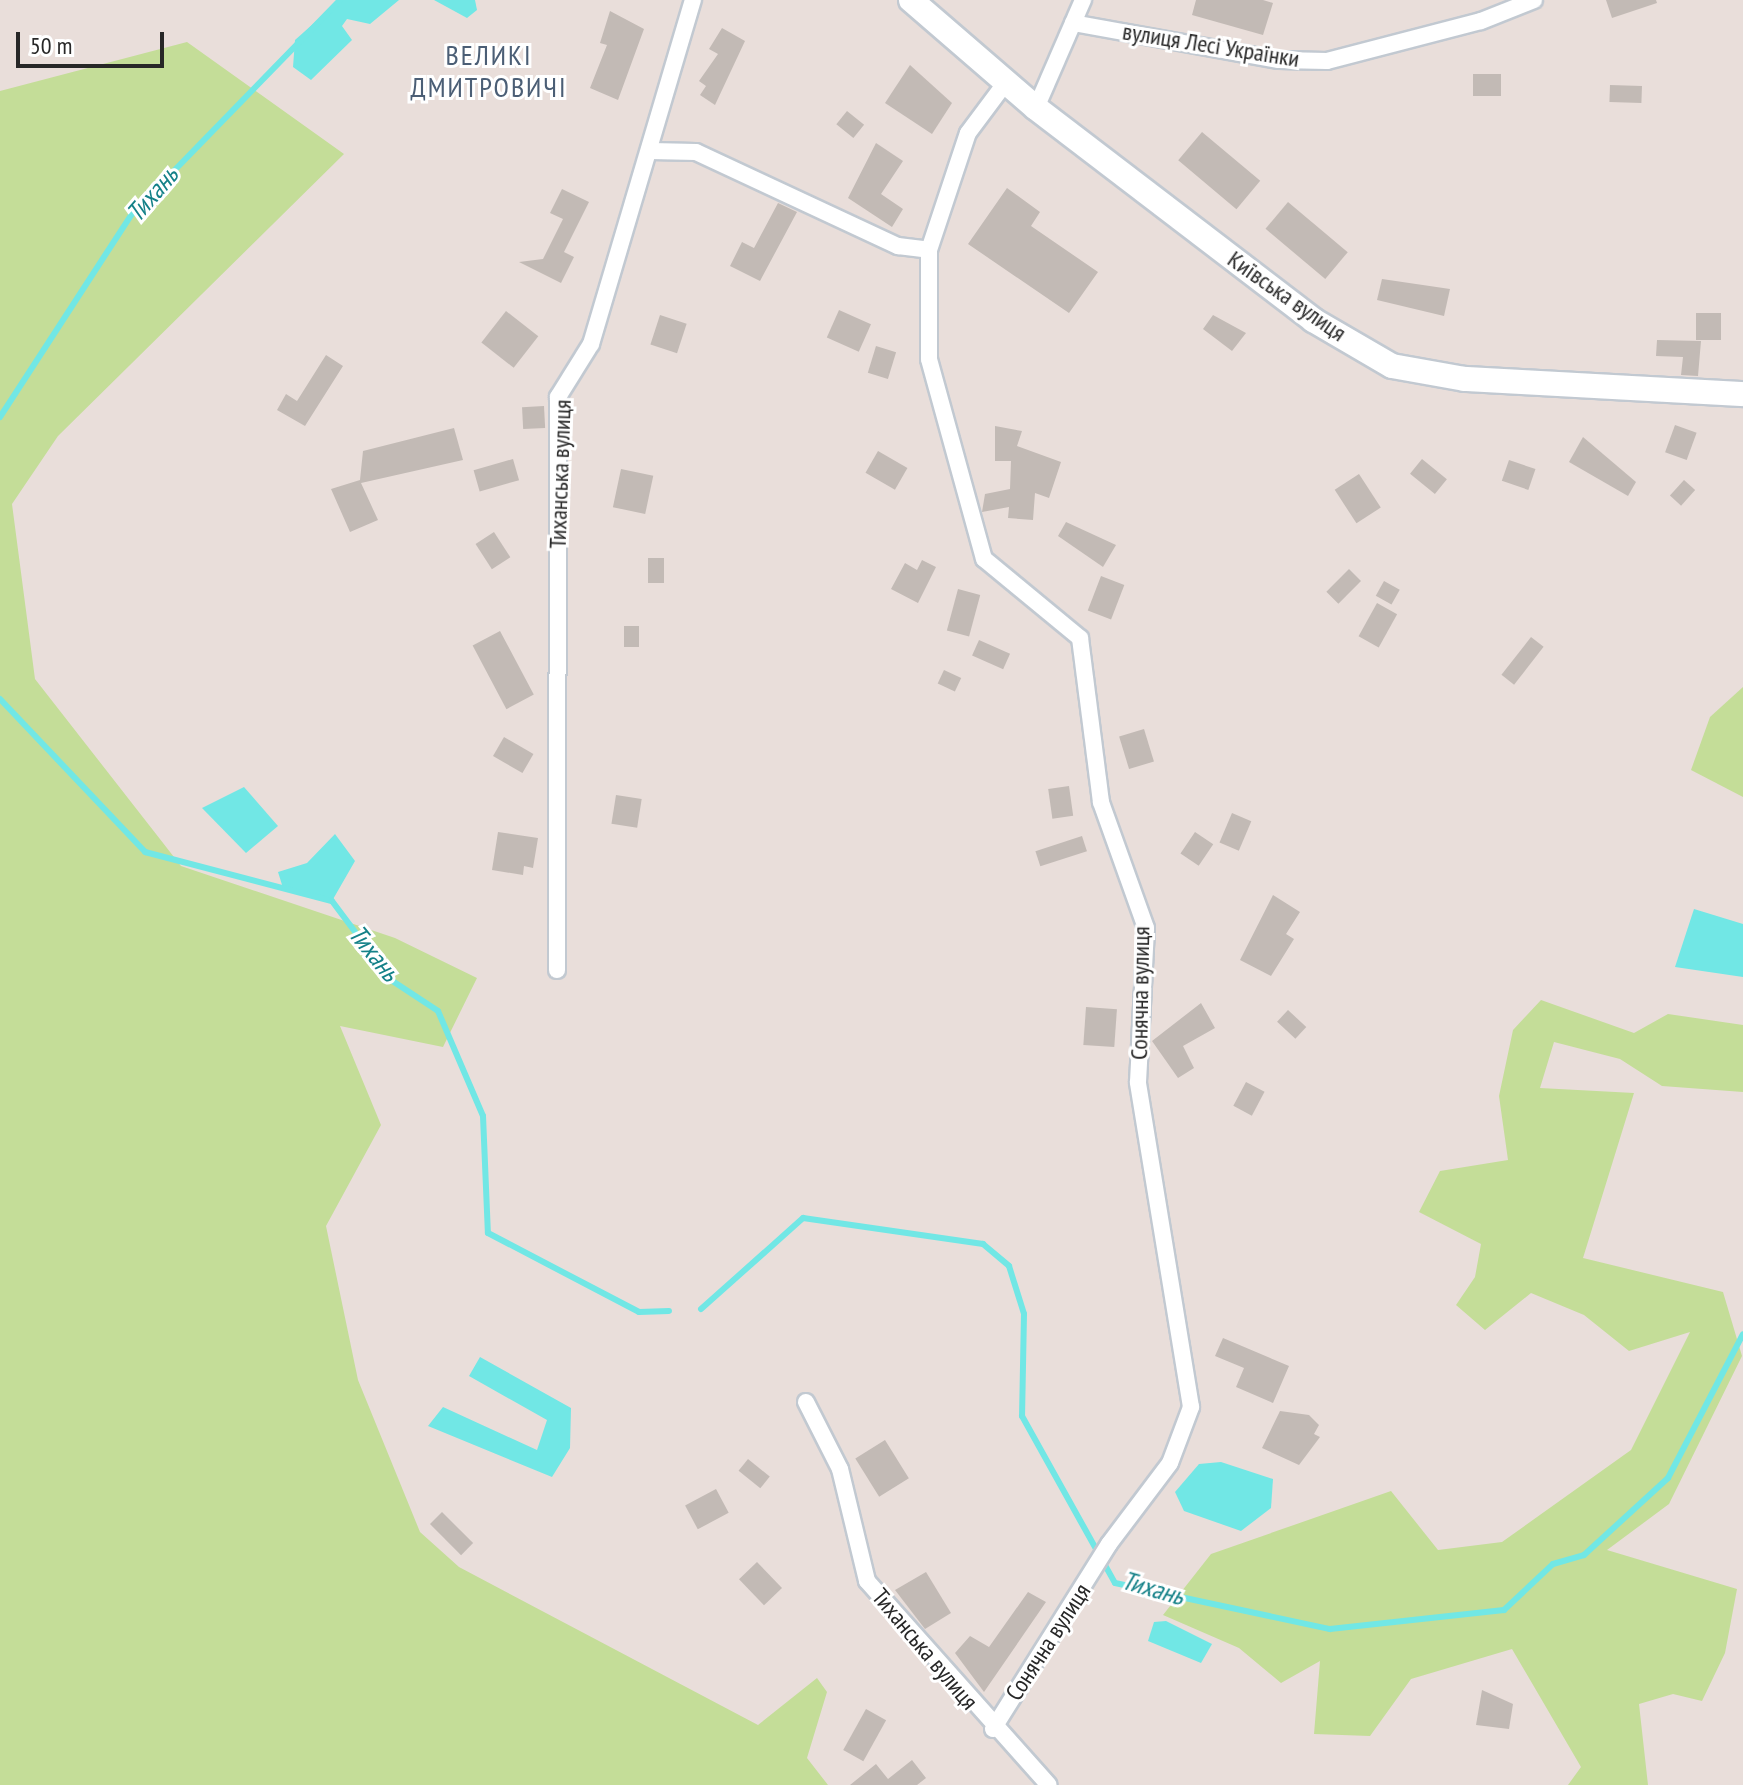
<!DOCTYPE html>
<meta charset="utf-8">
<style>
body{margin:0}
#map{position:relative;width:1743px;height:1785px;overflow:hidden;background:#e9deda;font-family:"PT Sans Narrow",sans-serif}
div>[style]{position:absolute}
[style*='--x']{left:calc(var(--x)*1px);top:calc(var(--y)*1px);width:calc(var(--w)*1px);rotate:calc(var(--a)*1deg)}
.green>*{inset:0;background:#c4dd98}
.water>*{inset:0;background:#71e7e5}
.stream>*{height:6px;margin:-3px;padding:0 3px;transform-origin:3px;border-radius:3px;background:#71e7e5}
.building>*{inset:0;background:#c2bab5;transform-origin:0 0}
.roads{filter:drop-shadow(2px 0 #c2c9d1) drop-shadow(-2px 0 #c2c9d1) drop-shadow(0 2px #c2c9d1) drop-shadow(0 -2px #c2c9d1)}
.street>*{height:16px;margin:-8px;padding:0 8px;transform-origin:8px;border-radius:8px;background:#fff}
.secondary>*{height:24px;margin:-12px;padding:0 12px;transform-origin:12px;border-radius:12px;background:#fff}
span{translate:-50% -50%;white-space:nowrap;text-align:center;line-height:1.15;-webkit-text-stroke:6px #fff;paint-order:stroke}
.street-label{font-size:24px;color:#272727}
.water-label{font-size:26px;color:#148188;font-style:italic}
.quarter-label{font-size:28px;color:#4b5e75;letter-spacing:2px}
.scale{position:absolute;left:16px;top:32px;width:148px;height:36px;box-sizing:border-box;border:4px solid #272727;border-top:0;padding-left:10px;font-size:24px;line-height:28px;white-space:nowrap;color:#272727;-webkit-text-stroke:6px #fff;paint-order:stroke}
</style>
<div id="map">
<div class="green">
<div style="clip-path:polygon(187px 42px,344px 154px,58px 436px,12px 504px,35px 679px,181px 866px,395px 938px,477px 978px,443px 1047px,340px 1026px,381px 1125px,326px 1226px,358px 1380px,420px 1532px,459px 1567px,758px 1725px,817px 1678px,827px 1692px,807px 1758px,828px 1785px,0 1785px,0 91px)"></div>
<div style="clip-path:polygon(1743px 687px,1743px 797px,1691px 770px,1710px 717px)"></div>
<div style="clip-path:polygon(1541px 1000px,1634px 1033px,1668px 1014px,1743px 1025px,1743px 1092px,1662px 1086px,1620px 1059px,1554px 1042px,1540px 1088px,1634px 1093px,1583px 1258px,1723px 1292px,1742px 1356px,1669px 1504px,1607px 1550px,1737px 1589px,1725px 1653px,1702px 1701px,1673px 1694px,1639px 1704px,1648px 1785px,1568px 1785px,1581px 1767px,1512px 1649px,1411px 1679px,1370px 1736px,1314px 1734px,1320px 1661px,1281px 1683px,1239px 1648px,1163px 1615px,1211px 1554px,1391px 1491px,1438px 1550px,1502px 1542px,1631px 1450px,1690px 1332px,1629px 1351px,1584px 1315px,1531px 1293px,1485px 1330px,1456px 1305px,1475px 1277px,1481px 1244px,1419px 1212px,1440px 1171px,1508px 1160px,1499px 1096px,1513px 1030px)"></div>
</div>
<div class="water">
<div style="clip-path:polygon(340px 0,399px 0,370px 24px,347px 19px,342px 26px,352px 40px,311px 80px,293px 67px,295px 40px)"></div>
<div style="clip-path:polygon(434px 0,475px 0,477px 10px,467px 18px)"></div>
<div style="clip-path:polygon(244px 787px,278px 826px,246px 853px,202px 808px)"></div>
<div style="clip-path:polygon(335px 834px,355px 861px,332px 901px,283px 888px,278px 872px,307px 863px)"></div>
<div style="clip-path:polygon(1694px 909px,1743px 924px,1743px 977px,1675px 967px)"></div>
<div style="clip-path:polygon(480px 1357px,571px 1408px,570px 1448px,552px 1477px,428px 1426px,443px 1407px,537px 1450px,547px 1420px,469px 1376px)"></div>
<div style="clip-path:polygon(1221px 1462px,1273px 1479px,1271px 1508px,1241px 1531px,1184px 1511px,1175px 1492px,1199px 1464px)"></div>
<div style="clip-path:polygon(1166px 1621px,1212px 1644px,1201px 1663px,1148px 1641px,1154px 1622px)"></div>
</div>
<div class="stream">
<div style="--x:0;--y:417;--w:242;--a:-57"></div>
<div style="--x:132;--y:214;--w:298;--a:-45.8"></div>
<div style="--x:0;--y:699;--w:211;--a:46.5"></div>
<div style="--x:145;--y:852;--w:193;--a:14.7"></div>
<div style="--x:332;--y:901;--w:99;--a:53.2"></div>
<div style="--x:391;--y:980;--w:56;--a:33.4"></div>
<div style="--x:438;--y:1011;--w:114;--a:66.8"></div>
<div style="--x:483;--y:1116;--w:117;--a:87.6"></div>
<div style="--x:488;--y:1233;--w:170;--a:27.6"></div>
<div style="--x:639;--y:1312;--w:30;--a:-2"></div>
<div style="--x:701;--y:1309;--w:137;--a:-41.7"></div>
<div style="--x:803;--y:1218;--w:182;--a:8.2"></div>
<div style="--x:983;--y:1244;--w:34;--a:40"></div>
<div style="--x:1009;--y:1266;--w:50;--a:72.6"></div>
<div style="--x:1024;--y:1314;--w:102;--a:91.1"></div>
<div style="--x:1022;--y:1416;--w:191;--a:60.9"></div>
<div style="--x:1115;--y:1583;--w:220;--a:12.1"></div>
<div style="--x:1330;--y:1629;--w:175;--a:-6.2"></div>
<div style="--x:1504;--y:1610;--w:67;--a:-43.2"></div>
<div style="--x:1553;--y:1564;--w:32;--a:-16"></div>
<div style="--x:1584;--y:1555;--w:114;--a:-42.5"></div>
<div style="--x:1668;--y:1478;--w:162;--a:-62.5"></div>
</div>
<div class="building">
<div style="clip-path:polygon(1196px 0,1263px 0,1273px 3px,1263px 35px,1192px 15px)"></div>
<div style="clip-path:polygon(1606px 0,1656px 0,1657px 3px,1612px 18px)"></div>
<div style="clip-path:polygon(610px 11px,644px 29px,618px 100px,590px 88px,607px 45px,600px 43px)"></div>
<div style="clip-path:polygon(722px 28px,745px 41px,715px 105px,700px 95px,706px 86px,699px 81px,718px 54px,709px 49px)"></div>
<div style="clip-path:polygon(910px 65px,952px 103px,932px 134px,885px 103px)"></div>
<div style="left:1473px;top:74px;width:28px;height:22px"></div>
<div style="left:1610px;top:85px;width:32px;height:17px;rotate:2deg"></div>
<div style="left:847px;top:111px;width:22px;height:17px;rotate:39deg"></div>
<div style="left:1202px;top:132px;width:76px;height:37px;rotate:40deg"></div>
<div style="clip-path:polygon(876px 143px,903px 161px,881px 194px,903px 209px,892px 227px,848px 198px)"></div>
<div style="clip-path:polygon(1007px 188px,1040px 212px,1031px 226px,1098px 272px,1069px 313px,968px 244px)"></div>
<div style="clip-path:polygon(562px 189px,589px 202px,564px 252px,574px 257px,561px 283px,519px 262px,543px 259px,563px 219px,550px 213px)"></div>
<div style="left:1288px;top:202px;width:78px;height:35px;rotate:40deg"></div>
<div style="clip-path:polygon(778px 203px,797px 212px,760px 281px,730px 266px,742px 242px,754px 248px)"></div>
<div style="clip-path:polygon(1382px 279px,1450px 289px,1444px 316px,1377px 300px)"></div>
<div style="left:839px;top:310px;width:35px;height:30px;rotate:24deg"></div>
<div style="left:506px;top:311px;width:41px;height:40px;rotate:38deg"></div>
<div style="left:1696px;top:313px;width:25px;height:27px"></div>
<div style="left:660px;top:315px;width:28px;height:31px;rotate:18deg"></div>
<div style="clip-path:polygon(1213px 315px,1246px 333px,1232px 351px,1203px 329px)"></div>
<div style="clip-path:polygon(1657px 340px,1701px 341px,1698px 376px,1681px 375px,1683px 357px,1656px 356px)"></div>
<div style="left:876px;top:346px;width:21px;height:28px;rotate:17deg"></div>
<div style="clip-path:polygon(326px 355px,343px 366px,305px 426px,277px 410px,286px 394px,297px 401px)"></div>
<div style="left:544px;top:406px;width:22px;height:22px;rotate:87deg"></div>
<div style="left:1675px;top:425px;width:23px;height:29px;rotate:20deg"></div>
<div style="clip-path:polygon(995px 426px,1022px 431px,1017px 446px,1061px 462px,1049px 498px,1035px 493px,1033px 520px,1008px 518px,1009px 507px,982px 512px,985px 494px,1010px 489px,1011px 461px,995px 461px)"></div>
<div style="clip-path:polygon(454px 428px,463px 460px,361px 483px,378px 520px,350px 532px,331px 489px,360px 480px,363px 451px)"></div>
<div style="clip-path:polygon(1583px 437px,1636px 482px,1628px 496px,1569px 462px)"></div>
<div style="left:878px;top:451px;width:34px;height:25px;rotate:30deg"></div>
<div style="left:513px;top:459px;width:22px;height:41px;rotate:74deg"></div>
<div style="left:1422px;top:459px;width:32px;height:19px;rotate:39deg"></div>
<div style="left:1509px;top:460px;width:28px;height:22px;rotate:19deg"></div>
<div style="left:621px;top:469px;width:33px;height:39px;rotate:12deg"></div>
<div style="left:1359px;top:474px;width:40px;height:29px;rotate:57deg"></div>
<div style="left:1684px;top:480px;width:15px;height:21px;rotate:42deg"></div>
<div style="clip-path:polygon(1066px 522px,1116px 545px,1103px 567px,1058px 536px)"></div>
<div style="left:494px;top:532px;width:30px;height:22px;rotate:57deg"></div>
<div style="left:648px;top:558px;width:16px;height:25px"></div>
<div style="clip-path:polygon(922px 560px,936px 567px,918px 603px,891px 589px,905px 563px,917px 570px)"></div>
<div style="left:1349px;top:569px;width:17px;height:32px;rotate:45deg"></div>
<div style="left:1101px;top:576px;width:25px;height:37px;rotate:21deg"></div>
<div style="left:1384px;top:581px;width:18px;height:17px;rotate:29deg"></div>
<div style="left:958px;top:589px;width:23px;height:43px;rotate:15deg"></div>
<div style="left:1377px;top:603px;width:23px;height:38px;rotate:29deg"></div>
<div style="left:624px;top:626px;width:15px;height:21px"></div>
<div style="left:500px;top:631px;width:72px;height:31px;rotate:62deg"></div>
<div style="left:1531px;top:637px;width:16px;height:48px;rotate:38deg"></div>
<div style="left:979px;top:640px;width:34px;height:17px;rotate:24deg"></div>
<div style="left:944px;top:670px;width:19px;height:15px;rotate:25deg"></div>
<div style="left:1144px;top:729px;width:34px;height:26px;rotate:73deg"></div>
<div style="left:504px;top:737px;width:34px;height:22px;rotate:30deg"></div>
<div style="left:1069px;top:786px;width:30px;height:21px;rotate:82deg"></div>
<div style="left:616px;top:795px;width:26px;height:29px;rotate:9deg"></div>
<div style="left:1232px;top:813px;width:21px;height:32px;rotate:23deg"></div>
<div style="clip-path:polygon(498px 832px,538px 838px,533px 868px,524px 866px,523px 875px,492px 870px)"></div>
<div style="left:1195px;top:832px;width:22px;height:26px;rotate:34deg"></div>
<div style="left:1082px;top:836px;width:16px;height:49px;rotate:72deg"></div>
<div style="clip-path:polygon(1273px 895px,1300px 912px,1286px 934px,1294px 939px,1271px 976px,1240px 960px)"></div>
<div style="clip-path:polygon(1201px 1003px,1215px 1028px,1183px 1046px,1194px 1068px,1178px 1078px,1152px 1041px)"></div>
<div style="left:1086px;top:1007px;width:31px;height:38px;rotate:4deg"></div>
<div style="left:1288px;top:1010px;width:25px;height:16px;rotate:43deg"></div>
<div style="left:1246px;top:1082px;width:21px;height:27px;rotate:28deg"></div>
<div style="clip-path:polygon(1223px 1338px,1289px 1366px,1273px 1403px,1236px 1387px,1244px 1368px,1215px 1356px)"></div>
<div style="clip-path:polygon(1280px 1411px,1309px 1415px,1319px 1425px,1314px 1434px,1320px 1437px,1299px 1465px,1262px 1448px)"></div>
<div style="left:885px;top:1440px;width:45px;height:35px;rotate:58deg"></div>
<div style="left:748px;top:1459px;width:28px;height:15px;rotate:39deg"></div>
<div style="left:716px;top:1489px;width:27px;height:35px;rotate:62deg"></div>
<div style="left:442px;top:1512px;width:44px;height:17px;rotate:45deg"></div>
<div style="left:757px;top:1562px;width:36px;height:25px;rotate:46deg"></div>
<div style="clip-path:polygon(926px 1572px,951px 1613px,925px 1629px,895px 1590px)"></div>
<div style="clip-path:polygon(1028px 1592px,1046px 1602px,984px 1692px,955px 1653px,970px 1636px,989px 1647px)"></div>
<div style="clip-path:polygon(1482px 1690px,1513px 1704px,1509px 1729px,1476px 1725px)"></div>
<div style="left:866px;top:1709px;width:23px;height:47px;rotate:29deg"></div>
<div style="clip-path:polygon(912px 1760px,926px 1778px,917px 1785px,850px 1785px,876px 1764px,888px 1779px)"></div>
</div>
<div class="roads">
<div class="street">
<div style="--x:1073;--y:23;--w:209;--a:10.2"></div>
<div style="--x:1279;--y:60;--w:48;--a:1.2"></div>
<div style="--x:1327;--y:61;--w:159;--a:-14.6"></div>
<div style="--x:1481;--y:21;--w:57;--a:-21.6"></div>
<div style="--x:1036;--y:108;--w:118;--a:-66.5"></div>
<div style="--x:651;--y:151;--w:45;--a:1.3"></div>
<div style="--x:696;--y:152;--w:223;--a:25"></div>
<div style="--x:898;--y:246;--w:31;--a:7"></div>
<div style="--x:557;--y:970;--w:573;--a:-89.9"></div>
<div style="--x:558;--y:397;--w:62;--a:-58.1"></div>
<div style="--x:591;--y:344;--w:359;--a:-73.5"></div>
<div style="--x:806;--y:1402;--w:75;--a:63.1"></div>
<div style="--x:840;--y:1469;--w:115;--a:76.4"></div>
<div style="--x:867;--y:1581;--w:273;--a:48.3"></div>
<div style="--x:993;--y:1729;--w:218;--a:-57.9"></div>
<div style="--x:1109;--y:1544;--w:101;--a:-53"></div>
<div style="--x:1170;--y:1463;--w:60;--a:-69.4"></div>
<div style="--x:1191;--y:1407;--w:329;--a:-99.3"></div>
<div style="--x:1138;--y:1082;--w:154;--a:-87"></div>
<div style="--x:1146;--y:928;--w:134;--a:-109.7"></div>
<div style="--x:1101;--y:802;--w:165;--a:-97.3"></div>
<div style="--x:1080;--y:638;--w:124;--a:-140.5"></div>
<div style="--x:984;--y:559;--w:207;--a:-105.4"></div>
<div style="--x:929;--y:359;--w:109;--a:-90"></div>
<div style="--x:929;--y:250;--w:123;--a:-71.6"></div>
<div style="--x:968;--y:133;--w:64;--a:-53.3"></div>
</div>
<div class="secondary">
<div style="--x:911;--y:0;--w:165;--a:40.8"></div>
<div style="--x:1036;--y:108;--w:349;--a:37.4"></div>
<div style="--x:1313;--y:320;--w:91;--a:30.2"></div>
<div style="--x:1392;--y:366;--w:74;--a:10.1"></div>
<div style="--x:1465;--y:379;--w:278;--a:3.1"></div>
</div>
</div>
<div class="street-label">
<span style="left:1211px;top:45px;rotate:9deg">вулиця Лесі Українки</span>
<span style="left:1287px;top:296px;rotate:35deg">Київська вулиця</span>
<span style="left:560px;top:474px;rotate:-88deg">Тиханська вулиця</span>
<span style="left:1140px;top:993px;rotate:-89deg">Сонячна вулиця</span>
<span style="left:1048px;top:1642px;rotate:-57deg">Сонячна вулиця</span>
<span style="left:925px;top:1649px;rotate:50deg">Тиханська вулиця</span>
</div>
<div class="water-label">
<span style="left:152px;top:194px;rotate:-49deg">Тихань</span>
<span style="left:374px;top:953px;rotate:51deg">Тихань</span>
<span style="left:1153px;top:1588px;rotate:16deg">Тихань</span>
</div>
<div class="quarter-label">
<span style="left:489px;top:71px">ВЕЛИКІ<br>ДМИТРОВИЧІ</span>
</div>
<div class="scale">50 m</div>
</div>
